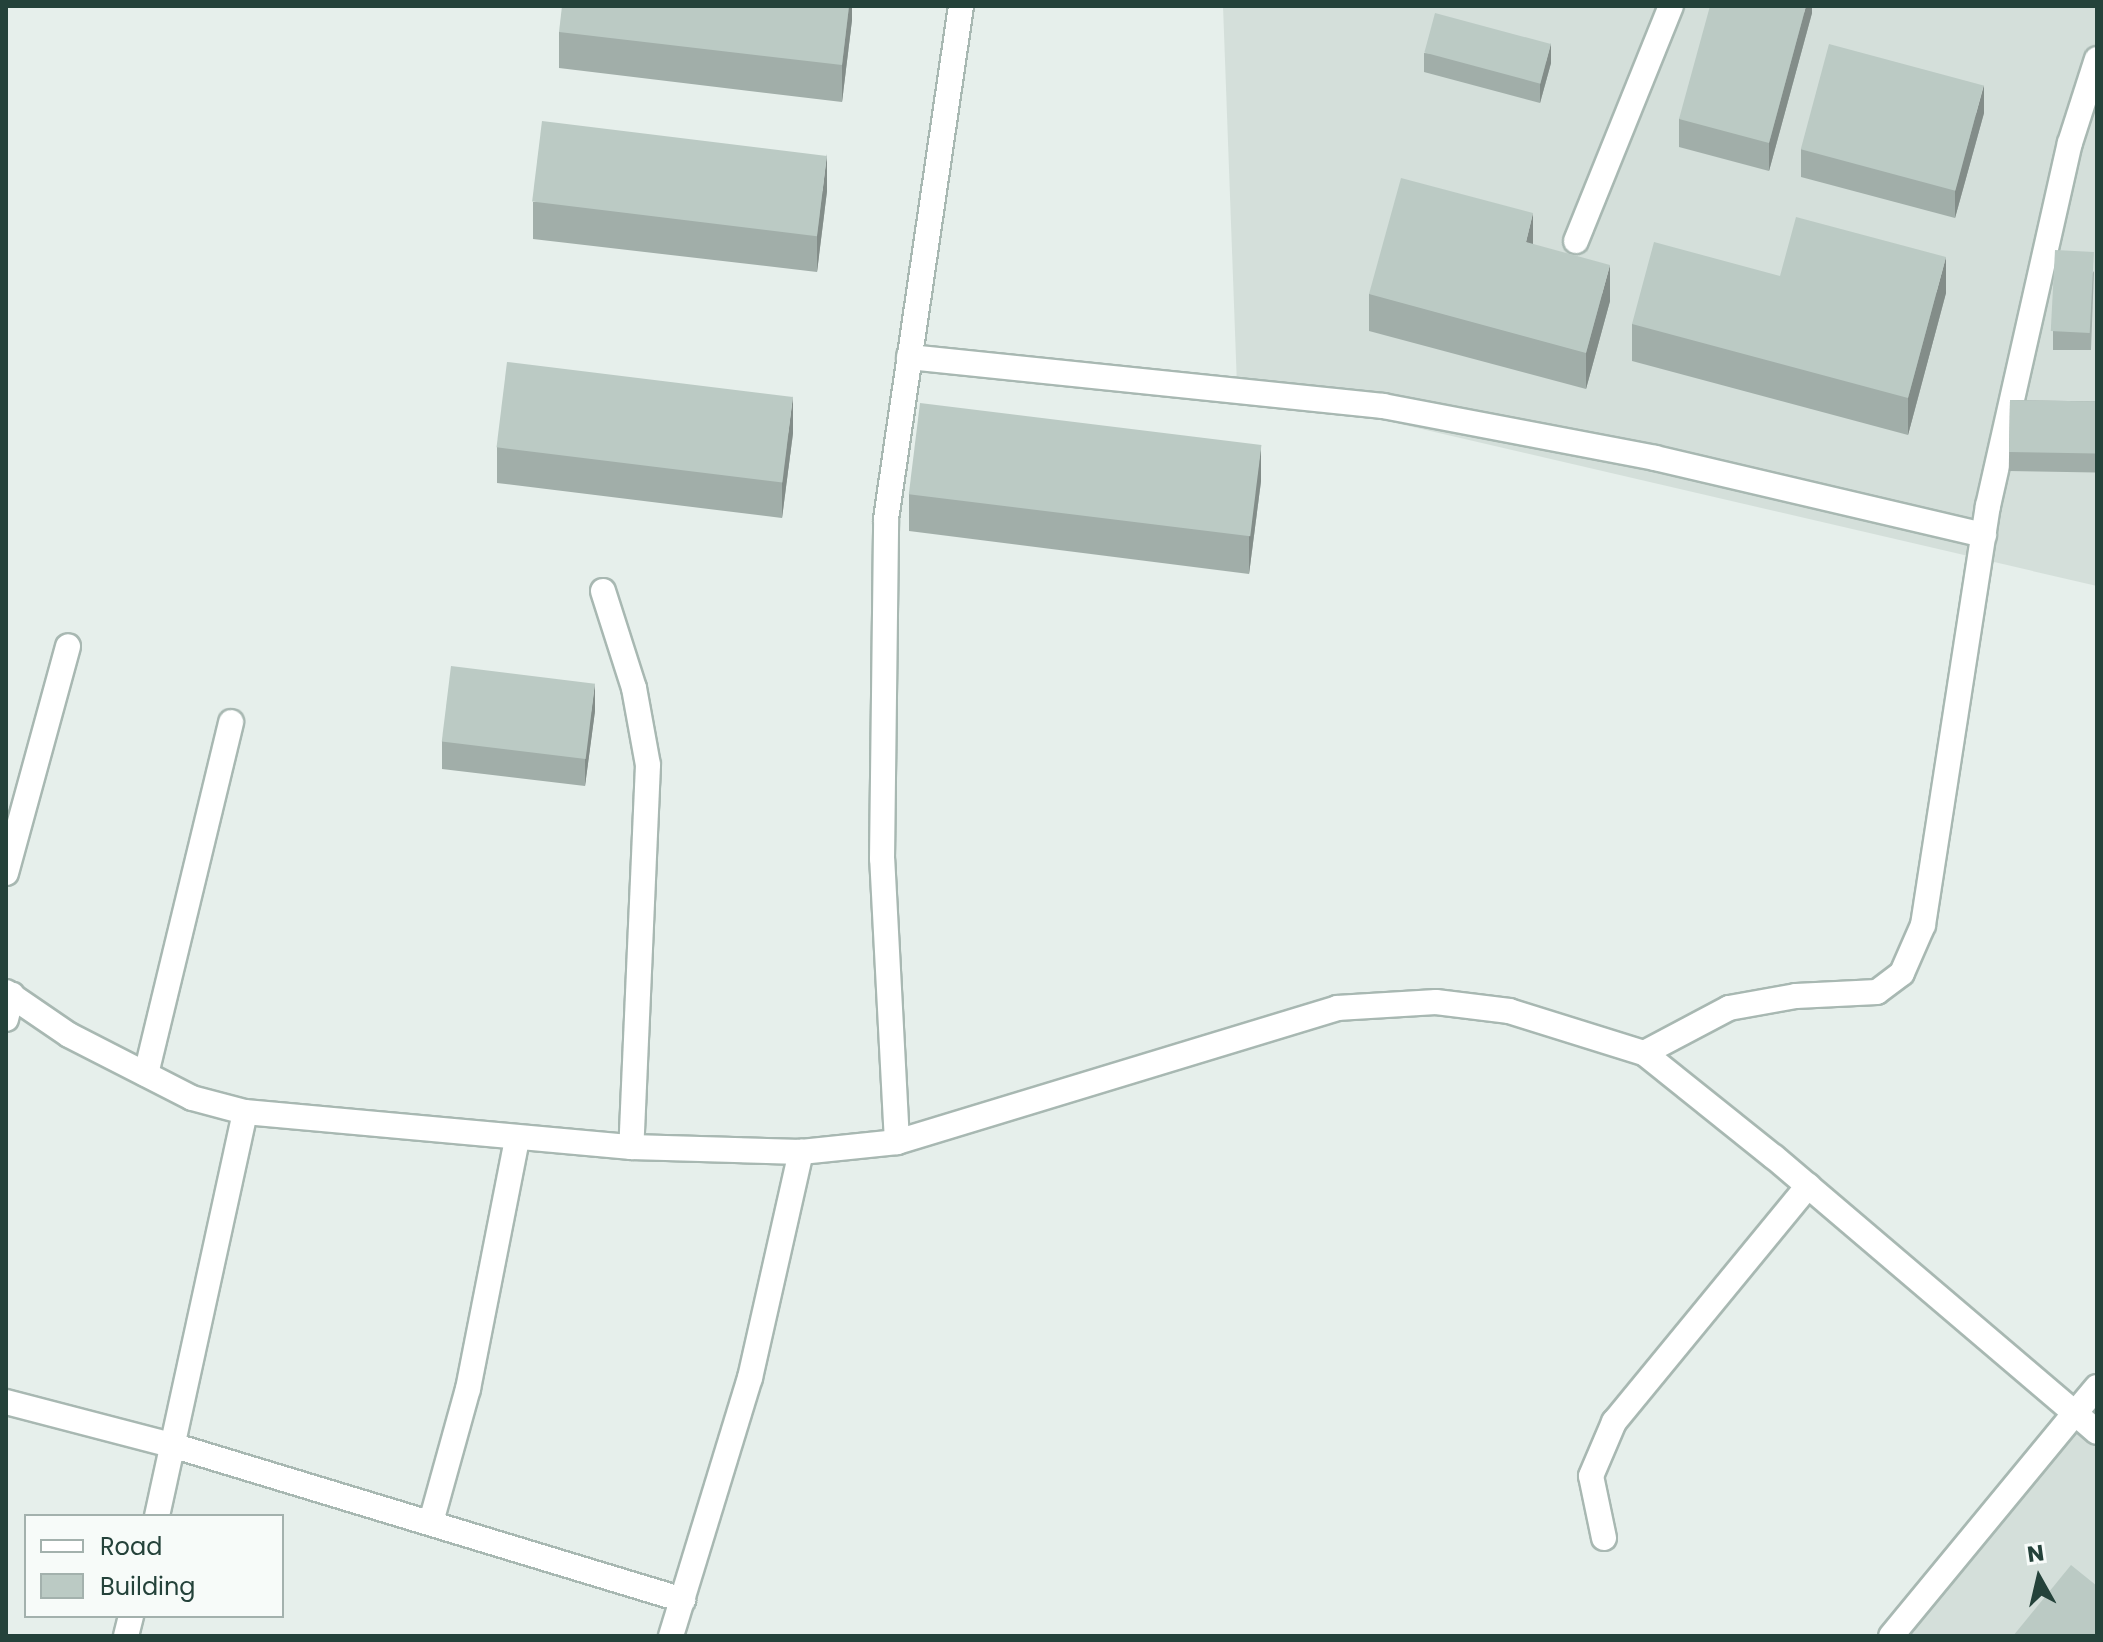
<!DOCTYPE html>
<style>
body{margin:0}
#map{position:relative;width:2103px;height:1642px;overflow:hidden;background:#e6efeb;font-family:Poppins,sans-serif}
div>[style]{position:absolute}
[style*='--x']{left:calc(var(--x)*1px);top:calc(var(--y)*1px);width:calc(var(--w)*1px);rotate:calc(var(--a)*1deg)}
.built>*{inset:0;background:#d4dfda}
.roads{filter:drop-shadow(2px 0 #a8b8b2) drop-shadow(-2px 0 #a8b8b2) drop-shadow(0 2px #a8b8b2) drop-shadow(0 -2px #a8b8b2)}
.minor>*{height:24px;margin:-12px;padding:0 12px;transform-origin:12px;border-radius:12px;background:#fff}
.wall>*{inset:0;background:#a1aea9;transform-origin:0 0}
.shaded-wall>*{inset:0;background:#838d89}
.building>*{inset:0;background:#bbcac4;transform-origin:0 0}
span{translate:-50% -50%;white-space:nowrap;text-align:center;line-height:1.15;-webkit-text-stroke:7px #f7fbf9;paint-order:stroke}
.frame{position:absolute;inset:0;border:8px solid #24423a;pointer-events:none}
.legend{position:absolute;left:24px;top:1514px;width:260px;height:104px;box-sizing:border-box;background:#f7fbf9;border:2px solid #a3b1ad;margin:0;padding:10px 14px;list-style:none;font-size:24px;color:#24423a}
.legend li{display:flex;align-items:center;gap:16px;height:40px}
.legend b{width:40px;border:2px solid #a3b1ad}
.north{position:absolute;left:1999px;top:1538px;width:80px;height:80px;-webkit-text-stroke:6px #f7fbf9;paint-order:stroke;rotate:352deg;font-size:22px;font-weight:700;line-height:32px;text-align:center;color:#24423a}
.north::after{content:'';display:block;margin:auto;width:28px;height:36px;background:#24423a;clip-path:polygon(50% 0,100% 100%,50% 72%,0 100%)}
</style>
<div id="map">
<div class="built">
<div style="clip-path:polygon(1223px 6px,2097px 6px,2097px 586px,1237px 386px)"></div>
<div style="clip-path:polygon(2097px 1373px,2097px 1636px,1890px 1636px)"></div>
</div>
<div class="roads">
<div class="minor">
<div style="--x:1576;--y:241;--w:253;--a:-68"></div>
<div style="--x:909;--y:357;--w:477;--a:5.9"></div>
<div style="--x:1383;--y:406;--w:277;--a:10.8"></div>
<div style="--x:1655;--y:458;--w:338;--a:13.2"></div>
<div style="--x:603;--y:591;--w:102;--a:72.3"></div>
<div style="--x:634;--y:688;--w:78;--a:79.7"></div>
<div style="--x:648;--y:765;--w:382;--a:92.5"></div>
<div style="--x:6;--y:873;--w:235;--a:-74.7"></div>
<div style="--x:6;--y:992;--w:76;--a:34.3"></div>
<div style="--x:69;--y:1035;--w:138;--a:27.1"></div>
<div style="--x:192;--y:1098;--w:55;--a:14.8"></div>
<div style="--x:245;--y:1112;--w:388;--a:5.2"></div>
<div style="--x:631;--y:1147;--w:170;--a:1.7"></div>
<div style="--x:801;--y:1152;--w:97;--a:-5.9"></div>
<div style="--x:897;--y:1142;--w:283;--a:-93"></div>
<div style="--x:882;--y:859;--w:340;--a:-89.3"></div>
<div style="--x:886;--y:519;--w:518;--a:-81.68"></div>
<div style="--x:6;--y:1019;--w:25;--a:-76"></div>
<div style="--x:1644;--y:1053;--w:96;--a:-27.9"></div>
<div style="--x:1729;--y:1008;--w:68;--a:-10.2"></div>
<div style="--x:1796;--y:996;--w:81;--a:-2.8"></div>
<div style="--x:1877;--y:992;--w:31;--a:-37"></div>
<div style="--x:1902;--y:973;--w:52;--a:-66.4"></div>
<div style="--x:1923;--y:925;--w:424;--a:-81.2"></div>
<div style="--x:1988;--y:506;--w:372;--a:-77.3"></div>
<div style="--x:2070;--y:143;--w:88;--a:-72.2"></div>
<div style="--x:146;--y:1074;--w:362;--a:-76.4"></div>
<div style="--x:897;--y:1142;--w:460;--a:-16.9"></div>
<div style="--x:1337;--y:1008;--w:99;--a:-3.5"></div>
<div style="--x:1436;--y:1002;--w:74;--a:7"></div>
<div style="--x:1509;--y:1011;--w:141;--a:17.3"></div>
<div style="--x:1644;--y:1053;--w:166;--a:38.7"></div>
<div style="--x:1774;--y:1157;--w:395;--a:40.4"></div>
<div style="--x:2075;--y:1413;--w:289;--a:129.5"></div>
<div style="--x:2097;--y:1387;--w:34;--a:130"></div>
<div style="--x:2075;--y:1413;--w:29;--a:41"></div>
<div style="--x:6;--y:1402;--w:175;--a:14.6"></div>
<div style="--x:175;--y:1446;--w:531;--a:16.86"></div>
<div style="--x:157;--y:1516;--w:413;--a:-77.7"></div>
<div style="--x:431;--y:1522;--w:138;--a:-74.5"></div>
<div style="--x:468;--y:1389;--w:255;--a:-78.9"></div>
<div style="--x:1604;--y:1538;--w:63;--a:-101.8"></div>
<div style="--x:1591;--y:1476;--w:59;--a:-66.9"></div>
<div style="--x:1614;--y:1422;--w:306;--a:-50.6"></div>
<div style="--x:126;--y:1636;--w:21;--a:-76"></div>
<div style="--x:671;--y:1636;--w:270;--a:-73"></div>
<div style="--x:750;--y:1378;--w:232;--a:-77.3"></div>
</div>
</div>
<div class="wall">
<div style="clip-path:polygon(852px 6px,852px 20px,842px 102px,559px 68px,559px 32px)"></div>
<div style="clip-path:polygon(1812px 6px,1812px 13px,1769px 171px,1679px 147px,1679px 119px)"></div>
<div style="clip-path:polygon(1424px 53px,1551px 63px,1540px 103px,1424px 72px)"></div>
<div style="clip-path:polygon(1984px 113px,1955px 218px,1801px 177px,1801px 149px)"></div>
<div style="clip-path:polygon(827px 191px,817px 272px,533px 239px,533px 202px)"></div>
<div style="clip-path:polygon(1533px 244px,1610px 301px,1586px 389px,1369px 331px,1369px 294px)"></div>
<div style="clip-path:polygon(2094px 271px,2091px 350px,2053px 350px,2053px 331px)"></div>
<div style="clip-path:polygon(1780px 276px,1946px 293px,1908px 435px,1632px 361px,1632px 324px)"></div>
<div style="left:2010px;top:400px;width:87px;height:71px;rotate:1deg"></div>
<div style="clip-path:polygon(793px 433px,782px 518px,497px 483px,497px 447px)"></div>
<div style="clip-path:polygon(1261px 481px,1249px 574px,909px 531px,909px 494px)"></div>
<div style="clip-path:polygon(595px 711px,585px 786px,442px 769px,442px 741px)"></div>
</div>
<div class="shaded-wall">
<div style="clip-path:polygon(849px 6px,852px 6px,852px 20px,842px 102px,842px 65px)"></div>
<div style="clip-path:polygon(1806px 6px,1812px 6px,1812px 13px,1769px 171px,1769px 143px)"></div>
<div style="clip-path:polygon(1551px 43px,1551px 63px,1540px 103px,1540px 84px)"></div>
<div style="clip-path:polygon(1984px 85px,1984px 113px,1955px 218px,1955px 190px)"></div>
<div style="clip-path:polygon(827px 154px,827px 191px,817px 272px,817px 235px)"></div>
<div style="clip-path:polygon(1533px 213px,1533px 249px,1526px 242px)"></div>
<div style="clip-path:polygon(1946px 257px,1946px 293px,1908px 435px,1908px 398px)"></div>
<div style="clip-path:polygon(1610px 265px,1610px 301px,1586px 389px,1586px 353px)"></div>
<div style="clip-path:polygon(793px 396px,793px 433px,782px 518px,782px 481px)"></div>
<div style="clip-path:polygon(1261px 445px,1261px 481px,1249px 574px,1249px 537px)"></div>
<div style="clip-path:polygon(595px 683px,595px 711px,585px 786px,585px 758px)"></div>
</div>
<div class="building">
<div style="clip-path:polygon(562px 6px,849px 6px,842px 65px,559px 32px)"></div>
<div style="clip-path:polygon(1710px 6px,1806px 6px,1769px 143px,1679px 119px)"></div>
<div style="left:1435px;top:13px;width:120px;height:41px;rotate:15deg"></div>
<div style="left:1829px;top:44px;width:160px;height:109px;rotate:15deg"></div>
<div style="left:542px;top:121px;width:287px;height:81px;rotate:7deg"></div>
<div style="clip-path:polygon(1401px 178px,1533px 213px,1526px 242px,1610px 265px,1586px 353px,1369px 294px)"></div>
<div style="clip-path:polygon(1796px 217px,1946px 257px,1908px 398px,1632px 324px,1654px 242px,1780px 276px)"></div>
<div style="left:2055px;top:250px;width:39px;height:81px;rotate:3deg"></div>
<div style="left:507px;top:362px;width:288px;height:86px;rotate:7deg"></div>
<div style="left:2010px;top:400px;width:87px;height:52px;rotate:1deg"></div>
<div style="left:920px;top:403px;width:344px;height:92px;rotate:7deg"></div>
<div style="left:451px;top:666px;width:145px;height:76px;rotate:7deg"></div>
<div style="clip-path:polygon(2071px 1565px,2097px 1586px,2097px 1636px,2013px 1636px)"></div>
</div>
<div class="frame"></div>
<ul class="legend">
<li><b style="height:10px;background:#fff"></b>Road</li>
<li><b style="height:22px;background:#bbcac4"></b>Building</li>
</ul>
<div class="north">N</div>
</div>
